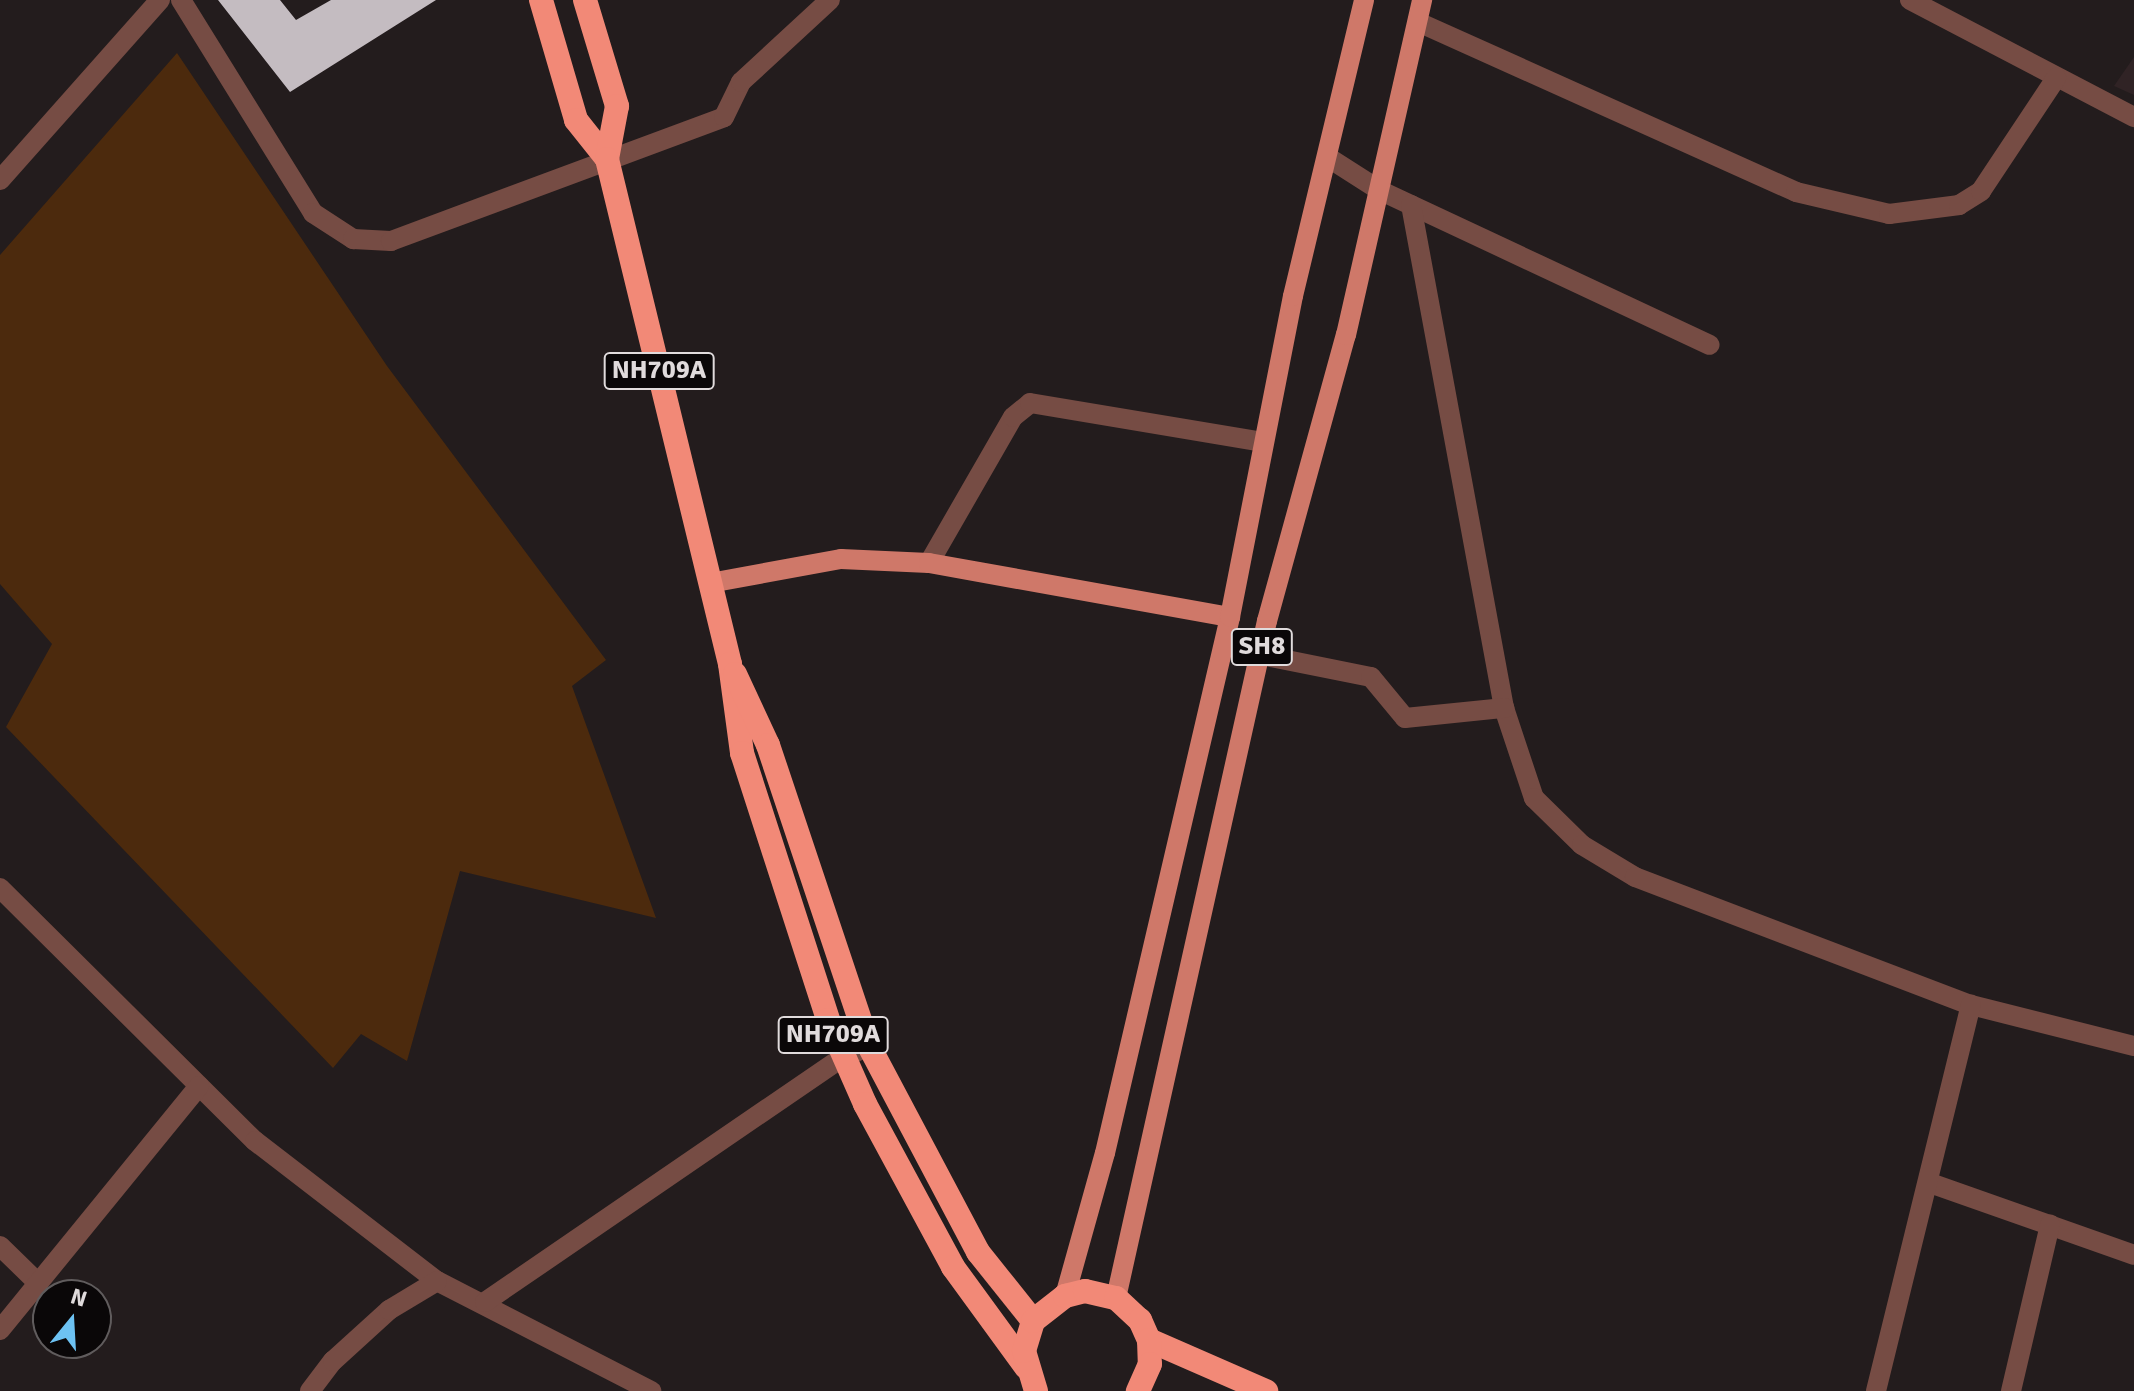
<!DOCTYPE html>
<style>
body{margin:0}
#map{position:relative;width:2134px;height:1391px;overflow:hidden;background:#231c1d;font-family:Signika,sans-serif}
div>[style]{position:absolute}
[style*='--x']{left:calc(var(--x)*1px);top:calc(var(--y)*1px);width:calc(var(--w)*1px);rotate:calc(var(--a)*1deg)}
.built>*{inset:0;background:#302325}
.green>*{inset:0;background:#4c2a0d}
.building>*{inset:0;background:#c4bcc1}
.minor>*{height:20px;margin:-10px;padding:0 10px;transform-origin:10px;border-radius:10px;background:#764c44}
.major>*{height:20px;margin:-10px;padding:0 10px;transform-origin:10px;border-radius:10px;background:#cf7869}
.highway>*{height:24px;margin:-12px;padding:0 12px;transform-origin:12px;border-radius:12px;background:#f28977}
span{translate:-50% -50%;white-space:nowrap;text-align:center;line-height:1.15;-webkit-text-stroke:8px #0a0708;paint-order:stroke}
.shield-label span{padding:2px 6px;background:#0a0708;border:2px solid;border-radius:6px;-webkit-text-stroke-width:0}
.shield-label{font-size:26px;color:#e0dbdc;font-weight:700}
.north{position:absolute;left:32px;top:1279px;width:80px;height:80px;box-sizing:border-box;background:#0a0708;border:2px solid #605c5d;border-radius:50%;rotate:18deg;font-size:22px;font-weight:700;line-height:32px;text-align:center;color:#e0dbdc}
.north::after{content:'';display:block;margin:auto;width:28px;height:36px;background:#6dc2f3;clip-path:polygon(50% 0,100% 100%,50% 72%,0 100%)}
</style>
<div id="map">
<div class="built">
<div style="clip-path:polygon(2134px 57px,2134px 95px,2114px 86px)"></div>
</div>
<div class="green">
<div style="clip-path:polygon(177px 53px,387px 366px,606px 660px,572px 686px,656px 918px,460px 871px,407px 1061px,361px 1034px,333px 1068px,6px 727px,52px 644px,0 584px,0 255px)"></div>
</div>
<div class="building">
<div style="clip-path:polygon(218px 0,280px 0,296px 20px,331px 0,436px 0,290px 92px)"></div>
</div>
<div class="minor">
<div style="--x:181;--y:0;--w:251;--a:58.2"></div>
<div style="--x:313;--y:213;--w:48;--a:33"></div>
<div style="--x:353;--y:239;--w:38;--a:3"></div>
<div style="--x:391;--y:241;--w:355;--a:-20.4"></div>
<div style="--x:724;--y:117;--w:39;--a:-64"></div>
<div style="--x:741;--y:82;--w:121;--a:-42.7"></div>
<div style="--x:1910;--y:0;--w:253;--a:27.6"></div>
<div style="--x:1418;--y:22;--w:414;--a:24.2"></div>
<div style="--x:1796;--y:192;--w:96;--a:13.3"></div>
<div style="--x:1889;--y:214;--w:71;--a:-7.3"></div>
<div style="--x:1959;--y:205;--w:26;--a:-32"></div>
<div style="--x:1981;--y:191;--w:136;--a:-56.4"></div>
<div style="--x:1329;--y:158;--w:59;--a:32.6"></div>
<div style="--x:1379;--y:190;--w:365;--a:25.1"></div>
<div style="--x:0;--y:180;--w:241;--a:-48.4"></div>
<div style="--x:1411;--y:205;--w:512;--a:79.52"></div>
<div style="--x:1504;--y:708;--w:95;--a:71.6"></div>
<div style="--x:1534;--y:798;--w:67;--a:44.4"></div>
<div style="--x:1582;--y:845;--w:62;--a:31.1"></div>
<div style="--x:1635;--y:877;--w:360;--a:20.9"></div>
<div style="--x:1971;--y:1005;--w:168;--a:14.1"></div>
<div style="--x:929;--y:563;--w:168;--a:-60.1"></div>
<div style="--x:1013;--y:417;--w:22;--a:-39"></div>
<div style="--x:1030;--y:403;--w:237;--a:9.5"></div>
<div style="--x:1261;--y:655;--w:112;--a:11.3"></div>
<div style="--x:1371;--y:677;--w:53;--a:50.3"></div>
<div style="--x:1405;--y:718;--w:100;--a:-5.8"></div>
<div style="--x:0;--y:888;--w:359;--a:44.8"></div>
<div style="--x:255;--y:1141;--w:230;--a:37.6"></div>
<div style="--x:437;--y:1281;--w:241;--a:27.2"></div>
<div style="--x:1930;--y:1183;--w:216;--a:19.4"></div>
<div style="--x:0;--y:1246;--w:52;--a:44.2"></div>
<div style="--x:485;--y:1302;--w:432;--a:-34.4"></div>
<div style="--x:842;--y:1058;--w:30;--a:-24"></div>
<div style="--x:0;--y:1330;--w:315;--a:-50.8"></div>
<div style="--x:310;--y:1391;--w:38;--a:-53"></div>
<div style="--x:333;--y:1361;--w:76;--a:-42.3"></div>
<div style="--x:389;--y:1310;--w:56;--a:-31.1"></div>
<div style="--x:1876;--y:1391;--w:398;--a:-76.2"></div>
<div style="--x:2011;--y:1391;--w:171;--a:-76.8"></div>
</div>
<div class="major">
<div style="--x:710;--y:583;--w:133;--a:-10.4"></div>
<div style="--x:841;--y:559;--w:88;--a:2.6"></div>
<div style="--x:929;--y:563;--w:306;--a:10.2"></div>
<div style="--x:1065;--y:1296;--w:148;--a:-74.4"></div>
<div style="--x:1105;--y:1153;--w:550;--a:-76.87"></div>
<div style="--x:1230;--y:617;--w:327;--a:-78.9"></div>
<div style="--x:1293;--y:296;--w:304;--a:-76.5"></div>
<div style="--x:1116;--y:1298;--w:694;--a:-77.43"></div>
<div style="--x:1267;--y:621;--w:297;--a:-74.6"></div>
<div style="--x:1346;--y:335;--w:344;--a:-77.2"></div>
</div>
<div class="highway">
<div style="--x:541;--y:0;--w:125;--a:73.7"></div>
<div style="--x:576;--y:120;--w:50;--a:51.5"></div>
<div style="--x:585;--y:0;--w:111;--a:73.2"></div>
<div style="--x:617;--y:106;--w:54;--a:100.7"></div>
<div style="--x:607;--y:159;--w:520;--a:76.31"></div>
<div style="--x:730;--y:664;--w:90;--a:82.3"></div>
<div style="--x:742;--y:753;--w:281;--a:72.1"></div>
<div style="--x:828;--y:1020;--w:92;--a:66.2"></div>
<div style="--x:865;--y:1104;--w:185;--a:61.6"></div>
<div style="--x:953;--y:1267;--w:124;--a:53.9"></div>
<div style="--x:735;--y:674;--w:78;--a:65.1"></div>
<div style="--x:768;--y:745;--w:317;--a:71.5"></div>
<div style="--x:869;--y:1046;--w:233;--a:62.1"></div>
<div style="--x:978;--y:1252;--w:88;--a:51.4"></div>
<div style="--x:1149;--y:1340;--w:128;--a:23.6"></div>
<div style="--x:1036;--y:1391;--w:42;--a:-106.7"></div>
<div style="--x:1024;--y:1351;--w:31;--a:-73"></div>
<div style="--x:1033;--y:1321;--w:41;--a:-38"></div>
<div style="--x:1065;--y:1296;--w:21;--a:-14"></div>
<div style="--x:1085;--y:1291;--w:32;--a:13"></div>
<div style="--x:1116;--y:1298;--w:33;--a:43"></div>
<div style="--x:1140;--y:1320;--w:22;--a:66"></div>
<div style="--x:1149;--y:1340;--w:24;--a:88"></div>
<div style="--x:1150;--y:1364;--w:30;--a:114"></div>
</div>
<div class="shield-label">
<span style="left:659px;top:371px">NH709A</span>
<span style="left:1262px;top:647px">SH8</span>
<span style="left:833px;top:1035px">NH709A</span>
</div>
<div class="north">N</div>
</div>
